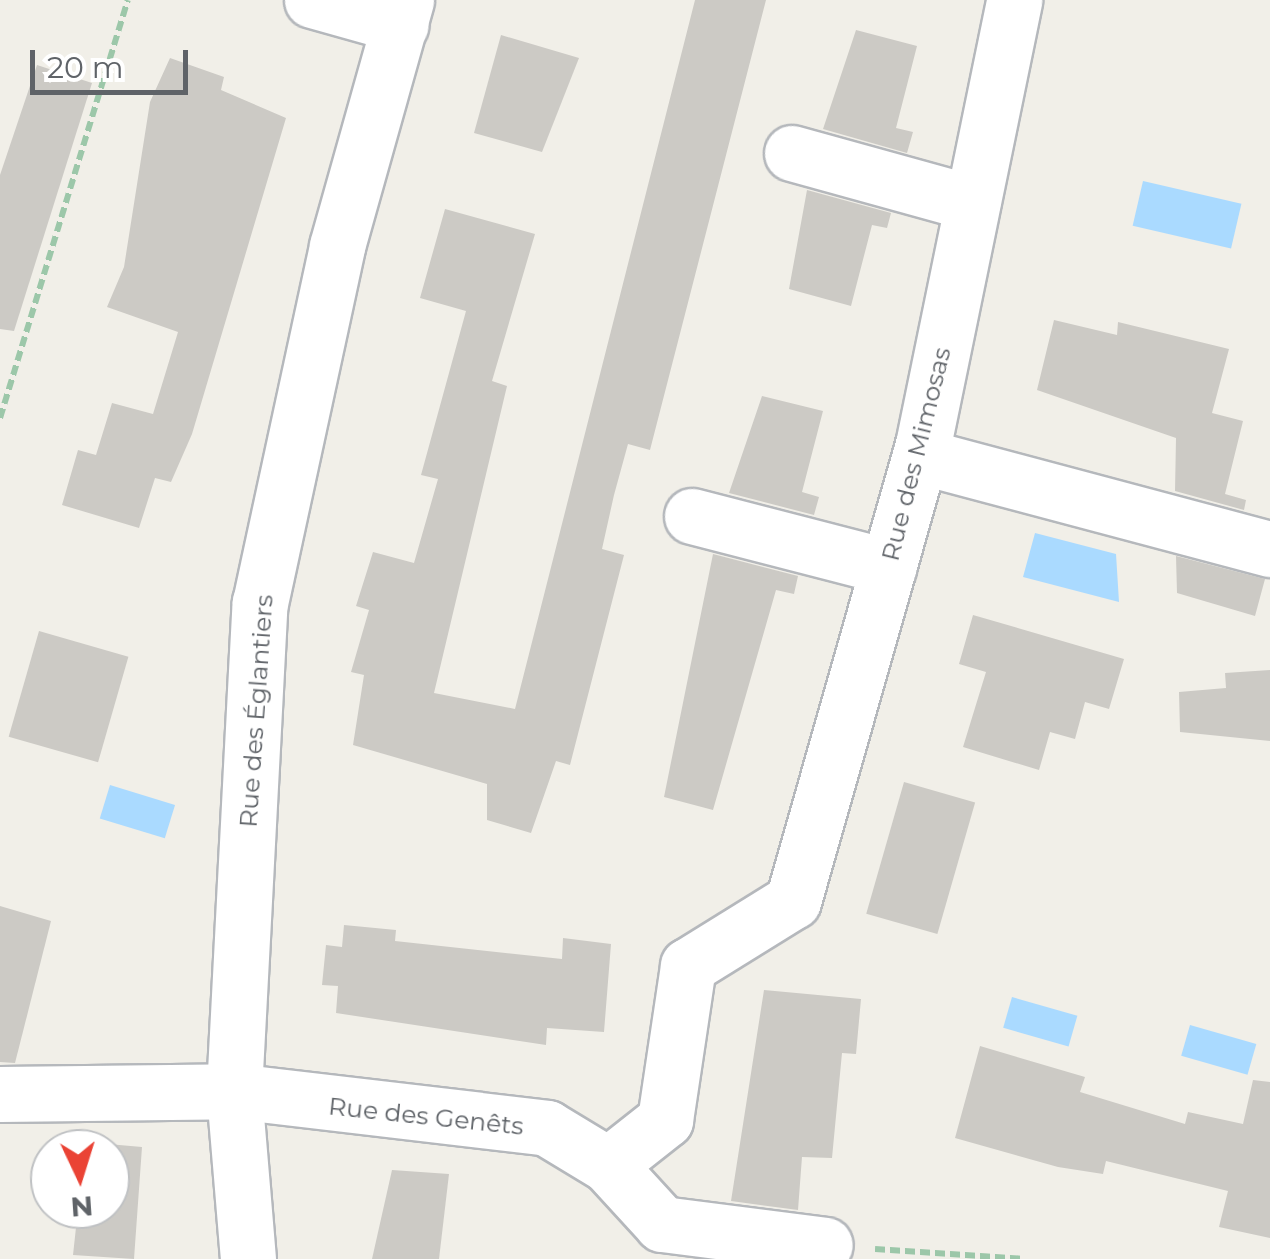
<!DOCTYPE html>
<meta charset="utf-8">
<style>
body{margin:0}
#map{position:relative;width:1270px;height:1259px;overflow:hidden;background:#f1efe8;font-family:Montserrat,sans-serif}
div>[style]{position:absolute}
[style*='--x']{left:calc(var(--x)*1px);top:calc(var(--y)*1px);width:calc(var(--w)*1px);rotate:calc(var(--a)*1deg)}
.water>*{inset:0;background:#aadaff;transform-origin:0 0}
.building>*{inset:0;background:#cccac5;transform-origin:0 0}
.path>*{height:6px;margin-top:-3px;transform-origin:0;background:repeating-linear-gradient(90deg,#9cc7a9 0 10px,transparent 0 15px)}
.roads{filter:drop-shadow(2px 0 #b5b8bc) drop-shadow(-2px 0 #b5b8bc) drop-shadow(0 2px #b5b8bc) drop-shadow(0 -2px #b5b8bc)}
.minor>*{height:55px;margin:-27.5px;padding:0 27.5px;transform-origin:27.5px;border-radius:27.5px;background:#fff}
span{translate:-50% -50%;white-space:nowrap;text-align:center;line-height:1.15;-webkit-text-stroke:8px #fff;paint-order:stroke}
.street-label{font-size:25px;color:#5f6368}
.north{position:absolute;left:30px;top:1129px;width:100px;height:100px;box-sizing:border-box;background:#fff;border:2px solid #bfc1c3;border-radius:50%;rotate:176deg;font-size:28px;font-weight:700;line-height:40px;text-align:center;color:#5f6368}
.north::after{content:'';display:block;margin:auto;width:35px;height:45px;background:#ea4335;clip-path:polygon(50% 0,100% 100%,50% 72%,0 100%)}
.scale{position:absolute;left:30px;top:50px;width:158px;height:45px;box-sizing:border-box;border:5px solid #5f6368;border-top:0;padding-left:12px;font-size:30px;line-height:35px;white-space:nowrap;color:#5f6368;-webkit-text-stroke:8px #fff;paint-order:stroke}
</style>
<div id="map">
<div class="water">
<div style="left:1143px;top:181px;width:101px;height:46px;rotate:13deg"></div>
<div style="clip-path:polygon(1035px 533px,1116px 554px,1119px 602px,1023px 577px)"></div>
<div style="left:110px;top:785px;width:68px;height:35px;rotate:17deg"></div>
<div style="left:1012px;top:997px;width:68px;height:32px;rotate:16deg"></div>
<div style="left:1190px;top:1025px;width:69px;height:32px;rotate:16deg"></div>
</div>
<div class="building">
<div style="clip-path:polygon(695px 0,766px 0,650px 450px,628px 444px,614px 495px,602px 549px,624px 555px,570px 765px,556px 761px,531px 833px,487px 820px,487px 784px,353px 745px,364px 675px,351px 672px,369px 610px,356px 606px,373px 552px,414px 563px,438px 479px,421px 475px,466px 311px,420px 298px,445px 209px,535px 234px,492px 381px,507px 386px,434px 693px,515px 709px)"></div>
<div style="clip-path:polygon(856px 30px,917px 46px,896px 128px,913px 132px,907px 153px,823px 129px)"></div>
<div style="clip-path:polygon(501px 35px,579px 58px,542px 152px,474px 133px)"></div>
<div style="clip-path:polygon(170px 58px,224px 77px,221px 90px,286px 118px,192px 434px,171px 482px,155px 478px,139px 528px,62px 505px,78px 450px,96px 455px,112px 403px,153px 414px,178px 332px,107px 307px,124px 267px,150px 102px)"></div>
<div style="clip-path:polygon(37px 65px,92px 83px,14px 331px,0 329px,0 175px)"></div>
<div style="clip-path:polygon(807px 190px,891px 213px,887px 228px,872px 225px,851px 306px,789px 289px)"></div>
<div style="clip-path:polygon(1054px 320px,1117px 335px,1118px 322px,1229px 349px,1212px 413px,1243px 421px,1225px 494px,1246px 500px,1244px 510px,1175px 491px,1176px 438px,1037px 390px)"></div>
<div style="clip-path:polygon(762px 396px,823px 411px,802px 492px,819px 497px,814px 515px,729px 493px)"></div>
<div style="clip-path:polygon(713px 554px,798px 576px,794px 594px,776px 590px,713px 810px,664px 797px)"></div>
<div style="clip-path:polygon(1176px 556px,1265px 579px,1255px 616px,1177px 593px)"></div>
<div style="clip-path:polygon(973px 615px,1124px 659px,1109px 709px,1085px 702px,1075px 739px,1050px 732px,1039px 770px,963px 747px,986px 672px,959px 664px)"></div>
<div style="left:39px;top:631px;width:93px;height:110px;rotate:16deg"></div>
<div style="clip-path:polygon(1270px 670px,1270px 741px,1180px 732px,1179px 692px,1226px 688px,1225px 673px)"></div>
<div style="left:904px;top:782px;width:74px;height:137px;rotate:16deg"></div>
<div style="clip-path:polygon(0 906px,51px 921px,15px 1063px,0 1062px)"></div>
<div style="clip-path:polygon(344px 925px,396px 930px,395px 941px,562px 959px,563px 938px,611px 944px,604px 1032px,547px 1028px,546px 1045px,336px 1013px,338px 986px,322px 985px,326px 945px,342px 947px)"></div>
<div style="clip-path:polygon(764px 990px,861px 999px,856px 1054px,842px 1053px,832px 1158px,802px 1157px,798px 1210px,731px 1201px)"></div>
<div style="clip-path:polygon(980px 1046px,1085px 1077px,1080px 1092px,1185px 1124px,1188px 1112px,1243px 1124px,1253px 1080px,1270px 1082px,1270px 1238px,1219px 1227px,1228px 1191px,1106px 1161px,1103px 1174px,1058px 1167px,955px 1138px)"></div>
<div style="clip-path:polygon(85px 1142px,142px 1147px,134px 1259px,73px 1255px,78px 1209px,110px 1209px,110px 1149px)"></div>
<div style="clip-path:polygon(392px 1170px,449px 1174px,439px 1259px,372px 1259px)"></div>
</div>
<div class="path">
<div style="--x:0;--y:418;--w:437;--a:-73"></div>
<div style="--x:875;--y:1249;--w:149;--a:3.8"></div>
</div>
<div class="roads">
<div class="minor">
<div style="--x:312;--y:0;--w:92;--a:15.7"></div>
<div style="--x:792;--y:153;--w:187;--a:15.5"></div>
<div style="--x:920;--y:456;--w:362;--a:14.9"></div>
<div style="--x:692;--y:516;--w:203;--a:14.5"></div>
<div style="--x:0;--y:1094;--w:234;--a:-0.7"></div>
<div style="--x:234;--y:1091;--w:315;--a:6.7"></div>
<div style="--x:547;--y:1128;--w:71;--a:31.2"></div>
<div style="--x:608;--y:1165;--w:80;--a:47.5"></div>
<div style="--x:662;--y:1224;--w:164;--a:7.3"></div>
<div style="--x:608;--y:1165;--w:73;--a:-38.3"></div>
<div style="--x:665;--y:1120;--w:156;--a:-81.5"></div>
<div style="--x:688;--y:966;--w:123;--a:-31.8"></div>
<div style="--x:793;--y:901;--w:474;--a:-74.1"></div>
<div style="--x:923;--y:445;--w:454;--a:-78.4"></div>
<div style="--x:248;--y:1259;--w:169;--a:-94.8"></div>
<div style="--x:234;--y:1091;--w:489;--a:-87"></div>
<div style="--x:260;--y:603;--w:365;--a:-77.8"></div>
<div style="--x:337;--y:246;--w:255;--a:-74.3"></div>
</div>
</div>
<div class="street-label">
<span style="left:916px;top:454px;rotate:-76deg">Rue des Mimosas</span>
<span style="left:256px;top:711px;rotate:-86deg">Rue des Églantiers</span>
<span style="left:426px;top:1116px;rotate:6deg">Rue des Genêts</span>
</div>
<div class="north">N</div>
<div class="scale">20 m</div>
</div>
